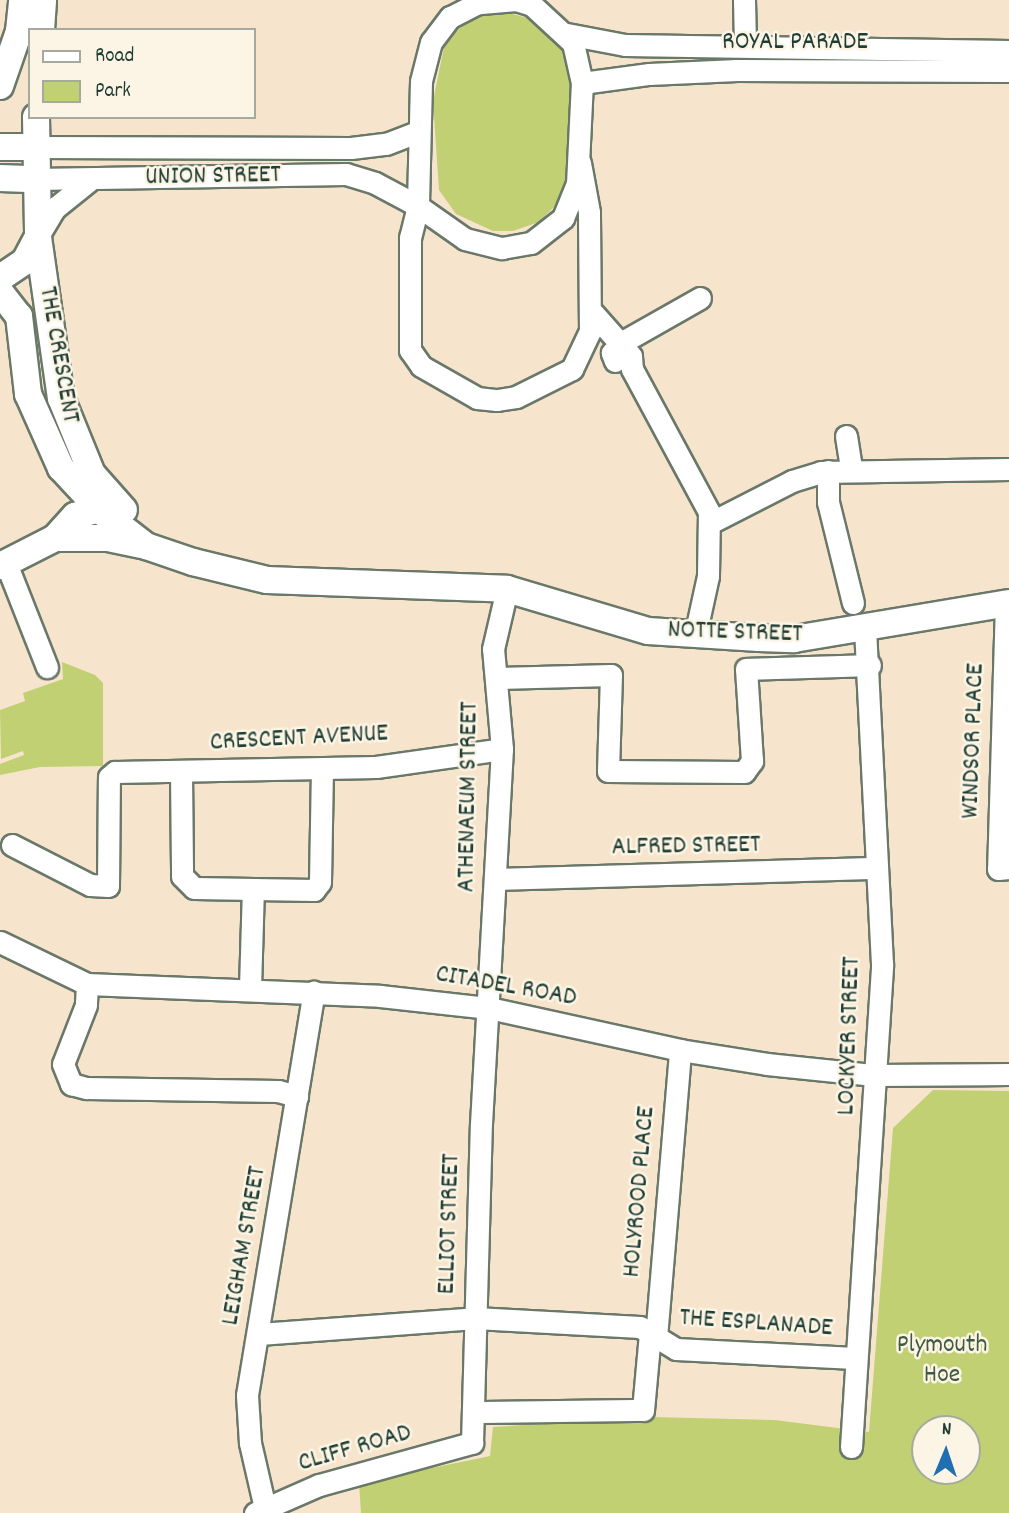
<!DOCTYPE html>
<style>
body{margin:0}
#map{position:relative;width:1009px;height:1513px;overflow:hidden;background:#f6e5cc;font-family:Dekko,sans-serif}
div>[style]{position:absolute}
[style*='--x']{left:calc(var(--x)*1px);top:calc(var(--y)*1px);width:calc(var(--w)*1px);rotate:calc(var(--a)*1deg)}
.green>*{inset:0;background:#c1d073}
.roads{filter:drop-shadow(2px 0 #6a7869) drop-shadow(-2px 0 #6a7869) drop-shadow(0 2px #6a7869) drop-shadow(0 -2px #6a7869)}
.minor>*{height:21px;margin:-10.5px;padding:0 10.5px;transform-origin:10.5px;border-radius:10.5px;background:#fff}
.major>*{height:26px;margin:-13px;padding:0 13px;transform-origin:13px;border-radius:13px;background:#fff}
span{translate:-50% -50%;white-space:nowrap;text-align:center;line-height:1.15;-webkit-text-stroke:5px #fcf5e5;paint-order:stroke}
.street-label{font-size:26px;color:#1f3d34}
.park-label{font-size:26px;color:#3f5a41}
.legend{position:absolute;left:28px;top:28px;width:228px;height:91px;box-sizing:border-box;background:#fcf5e5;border:2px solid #a4ab9e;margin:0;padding:9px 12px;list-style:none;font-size:21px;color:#1f3d34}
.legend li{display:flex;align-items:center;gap:14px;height:35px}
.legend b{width:35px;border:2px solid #a4ab9e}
.north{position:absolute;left:911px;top:1415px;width:70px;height:70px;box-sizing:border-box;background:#fcf5e5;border:2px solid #a4ab9e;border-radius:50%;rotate:2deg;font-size:19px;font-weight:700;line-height:28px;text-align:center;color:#1f3d34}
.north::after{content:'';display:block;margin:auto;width:24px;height:32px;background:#1f6fb2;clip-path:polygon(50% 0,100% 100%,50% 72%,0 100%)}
</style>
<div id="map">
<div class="green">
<div style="clip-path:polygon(504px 12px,532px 19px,566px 54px,572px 86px,569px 179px,558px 203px,539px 222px,513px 231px,493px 231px,456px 214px,439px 190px,433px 101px,444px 47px,453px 33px,474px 18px)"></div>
<div style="clip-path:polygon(62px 662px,95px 675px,103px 683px,103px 766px,40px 767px,0 775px,0 764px,24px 755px,23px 751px,1px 759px,0 710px,25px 701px,23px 693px,63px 679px)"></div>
<div style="clip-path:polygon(evenodd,933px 1090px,1009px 1091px,1009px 1513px,361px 1513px,359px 1483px,490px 1456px,493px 1427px,651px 1417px,775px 1420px,869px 1432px,893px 1128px,933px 1090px,925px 1429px,967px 1429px,967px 1471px,925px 1471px,925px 1429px)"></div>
</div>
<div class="roads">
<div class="minor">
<div style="--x:744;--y:0;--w:45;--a:88.7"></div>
<div style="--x:567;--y:34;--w:59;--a:10.7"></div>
<div style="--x:625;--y:45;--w:384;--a:0.9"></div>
<div style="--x:582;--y:83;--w:68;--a:-7.7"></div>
<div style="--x:649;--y:74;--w:88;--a:-2.6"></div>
<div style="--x:737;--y:70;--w:272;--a:0.2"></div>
<div style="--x:35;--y:147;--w:316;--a:0.2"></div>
<div style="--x:351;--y:148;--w:35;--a:-7"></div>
<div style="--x:386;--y:144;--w:34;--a:-21"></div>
<div style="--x:34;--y:179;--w:312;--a:-0.9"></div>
<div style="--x:346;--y:174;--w:30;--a:17"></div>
<div style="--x:375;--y:183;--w:49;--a:28.1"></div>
<div style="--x:418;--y:206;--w:57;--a:35.1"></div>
<div style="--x:465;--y:239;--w:38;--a:14"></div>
<div style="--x:502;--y:248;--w:29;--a:-10"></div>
<div style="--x:531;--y:243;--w:41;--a:-38"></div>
<div style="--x:563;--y:218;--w:37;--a:-68"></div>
<div style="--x:577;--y:184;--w:101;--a:-87.2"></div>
<div style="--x:582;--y:83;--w:41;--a:-102.7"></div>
<div style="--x:573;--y:43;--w:56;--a:-137.2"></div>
<div style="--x:532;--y:5;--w:17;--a:-163"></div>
<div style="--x:516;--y:0;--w:38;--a:175"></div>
<div style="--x:478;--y:3;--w:31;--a:153"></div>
<div style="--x:450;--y:17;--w:31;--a:127"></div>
<div style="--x:431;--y:42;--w:40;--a:104.4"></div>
<div style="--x:421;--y:81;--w:125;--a:91.4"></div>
<div style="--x:418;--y:206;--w:32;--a:104"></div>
<div style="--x:410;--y:237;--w:113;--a:90"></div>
<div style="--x:410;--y:350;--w:19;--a:55"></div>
<div style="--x:421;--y:366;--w:64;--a:29.7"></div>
<div style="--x:477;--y:398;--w:20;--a:6"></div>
<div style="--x:497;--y:400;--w:19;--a:-9"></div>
<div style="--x:516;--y:397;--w:63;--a:-26.6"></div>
<div style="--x:572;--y:369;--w:42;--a:-64.7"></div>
<div style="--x:590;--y:331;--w:119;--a:-90.5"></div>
<div style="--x:589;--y:212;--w:50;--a:-100.4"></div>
<div style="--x:38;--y:236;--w:33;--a:-59"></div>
<div style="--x:55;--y:208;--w:45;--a:-38.7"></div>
<div style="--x:593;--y:313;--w:57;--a:48.5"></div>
<div style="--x:631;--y:356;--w:13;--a:86"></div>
<div style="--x:632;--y:369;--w:162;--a:61.7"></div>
<div style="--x:709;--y:512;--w:64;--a:90.9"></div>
<div style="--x:708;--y:576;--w:56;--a:102.3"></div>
<div style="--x:615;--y:361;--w:9;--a:-111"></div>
<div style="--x:612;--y:353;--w:19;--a:-43"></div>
<div style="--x:626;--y:340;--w:85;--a:-29.6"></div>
<div style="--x:846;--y:436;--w:33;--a:81"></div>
<div style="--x:828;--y:471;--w:31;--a:90"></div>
<div style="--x:828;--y:502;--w:104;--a:76.1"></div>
<div style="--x:712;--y:522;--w:90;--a:-27.1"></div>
<div style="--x:792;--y:481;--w:30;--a:-17"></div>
<div style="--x:821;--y:472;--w:188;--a:-0.9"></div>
<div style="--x:6;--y:563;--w:112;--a:68.5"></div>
<div style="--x:1006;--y:603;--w:266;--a:91.7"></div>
<div style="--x:998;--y:869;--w:11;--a:-5"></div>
<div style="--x:498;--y:678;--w:113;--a:-1.5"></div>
<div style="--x:611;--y:675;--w:96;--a:91.8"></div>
<div style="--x:608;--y:771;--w:136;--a:0.4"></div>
<div style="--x:744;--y:772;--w:14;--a:-54"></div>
<div style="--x:752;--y:761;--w:92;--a:-93.7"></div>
<div style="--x:746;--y:669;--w:124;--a:-1.8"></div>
<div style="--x:181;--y:773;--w:103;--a:89.4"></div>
<div style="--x:182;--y:876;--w:17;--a:45"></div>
<div style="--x:194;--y:888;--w:120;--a:1"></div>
<div style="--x:314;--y:890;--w:10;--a:-53"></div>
<div style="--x:320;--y:882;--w:112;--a:-89"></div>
<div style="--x:12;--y:845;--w:88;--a:27.1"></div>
<div style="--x:90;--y:885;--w:18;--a:3"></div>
<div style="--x:108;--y:886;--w:109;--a:-89.5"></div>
<div style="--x:109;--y:777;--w:8;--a:-40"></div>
<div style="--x:115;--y:772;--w:261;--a:-1.1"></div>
<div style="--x:376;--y:767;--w:127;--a:-8.1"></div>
<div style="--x:497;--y:879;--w:380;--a:-1.7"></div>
<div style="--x:0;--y:942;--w:97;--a:25.8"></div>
<div style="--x:87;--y:984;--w:293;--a:2.3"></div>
<div style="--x:380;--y:996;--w:110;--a:6.3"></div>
<div style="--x:489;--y:1008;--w:196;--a:12.4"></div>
<div style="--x:680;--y:1050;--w:88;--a:9.1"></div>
<div style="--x:767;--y:1064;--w:108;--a:5.9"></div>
<div style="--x:874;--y:1075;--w:135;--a:-0.4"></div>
<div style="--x:87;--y:984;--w:21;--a:93"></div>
<div style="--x:86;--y:1005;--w:63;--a:111.3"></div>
<div style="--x:63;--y:1064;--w:22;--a:68"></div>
<div style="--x:71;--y:1084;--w:16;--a:15"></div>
<div style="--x:86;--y:1088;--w:192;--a:0.9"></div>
<div style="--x:278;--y:1091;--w:20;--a:15"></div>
<div style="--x:250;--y:988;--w:99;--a:-88.3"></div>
<div style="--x:259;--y:1334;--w:217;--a:-4.2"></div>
<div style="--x:475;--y:1318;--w:165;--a:3.1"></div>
<div style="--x:640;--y:1327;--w:42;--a:31.4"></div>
<div style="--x:676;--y:1349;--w:179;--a:2.9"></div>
<div style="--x:656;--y:1338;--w:289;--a:-85.2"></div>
<div style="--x:473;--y:1412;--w:170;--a:-0.7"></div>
<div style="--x:643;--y:1410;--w:77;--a:-84.8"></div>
<div style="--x:851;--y:1447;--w:484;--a:-86.3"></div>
<div style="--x:882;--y:964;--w:337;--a:-92.9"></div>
<div style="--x:265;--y:1508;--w:67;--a:-103"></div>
<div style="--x:250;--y:1443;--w:48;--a:-93.6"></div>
<div style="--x:247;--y:1395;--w:409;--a:-80.6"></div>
<div style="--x:255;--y:1513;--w:70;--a:-23.6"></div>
<div style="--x:319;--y:1485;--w:159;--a:-15.4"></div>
<div style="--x:472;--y:1443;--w:319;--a:-88.4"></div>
<div style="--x:481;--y:1124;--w:376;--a:-86.8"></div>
<div style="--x:502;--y:749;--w:100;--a:-95.1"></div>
<div style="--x:493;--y:649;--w:62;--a:-76.9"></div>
</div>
<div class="major">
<div style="--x:41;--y:30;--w:30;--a:-86"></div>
<div style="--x:0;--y:86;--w:58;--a:-70.9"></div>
<div style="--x:19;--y:31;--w:31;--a:-84"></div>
<div style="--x:36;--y:117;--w:120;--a:89"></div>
<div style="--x:38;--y:237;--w:163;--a:81.9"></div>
<div style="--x:61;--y:398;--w:82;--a:67.8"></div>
<div style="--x:92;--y:474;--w:48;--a:48.4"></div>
<div style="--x:0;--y:147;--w:35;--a:0"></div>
<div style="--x:0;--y:178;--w:34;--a:2"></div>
<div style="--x:0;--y:278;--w:30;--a:-34"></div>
<div style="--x:25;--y:261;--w:27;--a:-62"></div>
<div style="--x:0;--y:292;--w:31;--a:52"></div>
<div style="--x:19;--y:316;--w:79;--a:83.4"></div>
<div style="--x:28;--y:394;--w:81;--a:66"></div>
<div style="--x:61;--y:468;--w:60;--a:47"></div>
<div style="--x:102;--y:512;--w:56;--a:37.7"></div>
<div style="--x:146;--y:546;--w:50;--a:18.8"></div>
<div style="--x:193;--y:562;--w:76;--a:13.7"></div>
<div style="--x:267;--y:580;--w:240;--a:2.1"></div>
<div style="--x:507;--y:589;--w:147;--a:16.6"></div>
<div style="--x:648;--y:631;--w:111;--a:3.6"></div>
<div style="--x:759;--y:638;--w:35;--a:2"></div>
<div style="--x:794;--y:639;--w:218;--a:-9.5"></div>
<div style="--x:55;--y:538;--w:53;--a:0"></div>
<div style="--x:108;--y:538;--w:33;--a:12"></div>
<div style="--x:0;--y:566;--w:62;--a:-27"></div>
<div style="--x:55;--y:538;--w:30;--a:-48"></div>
<div style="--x:75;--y:516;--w:37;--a:-16"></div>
</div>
</div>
<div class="street-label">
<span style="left:795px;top:43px">ROYAL PARADE</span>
<span style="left:213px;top:177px;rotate:-1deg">UNION STREET</span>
<span style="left:58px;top:355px;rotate:80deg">THE CRESCENT</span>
<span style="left:735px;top:633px;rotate:2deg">NOTTE STREET</span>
<span style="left:299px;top:739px;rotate:-3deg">CRESCENT AVENUE</span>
<span style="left:974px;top:741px;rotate:-88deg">WINDSOR PLACE</span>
<span style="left:469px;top:797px;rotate:-89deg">ATHENAEUM STREET</span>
<span style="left:686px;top:847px;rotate:-1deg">ALFRED STREET</span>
<span style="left:506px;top:987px;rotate:10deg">CITADEL ROAD</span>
<span style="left:850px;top:1036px;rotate:-88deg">LOCKYER STREET</span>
<span style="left:640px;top:1192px;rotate:-85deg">HOLYROOD PLACE</span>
<span style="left:450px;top:1224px;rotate:-88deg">ELLIOT STREET</span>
<span style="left:245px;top:1246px;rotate:-80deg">LEIGHAM STREET</span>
<span style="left:756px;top:1324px;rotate:4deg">THE ESPLANADE</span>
<span style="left:355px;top:1449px;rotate:-16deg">CLIFF ROAD</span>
</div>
<div class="park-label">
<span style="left:942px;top:1361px">Plymouth<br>Hoe</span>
</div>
<ul class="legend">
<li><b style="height:9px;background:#fff"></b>Road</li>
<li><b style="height:19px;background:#c1d073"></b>Park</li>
</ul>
<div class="north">N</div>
</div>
